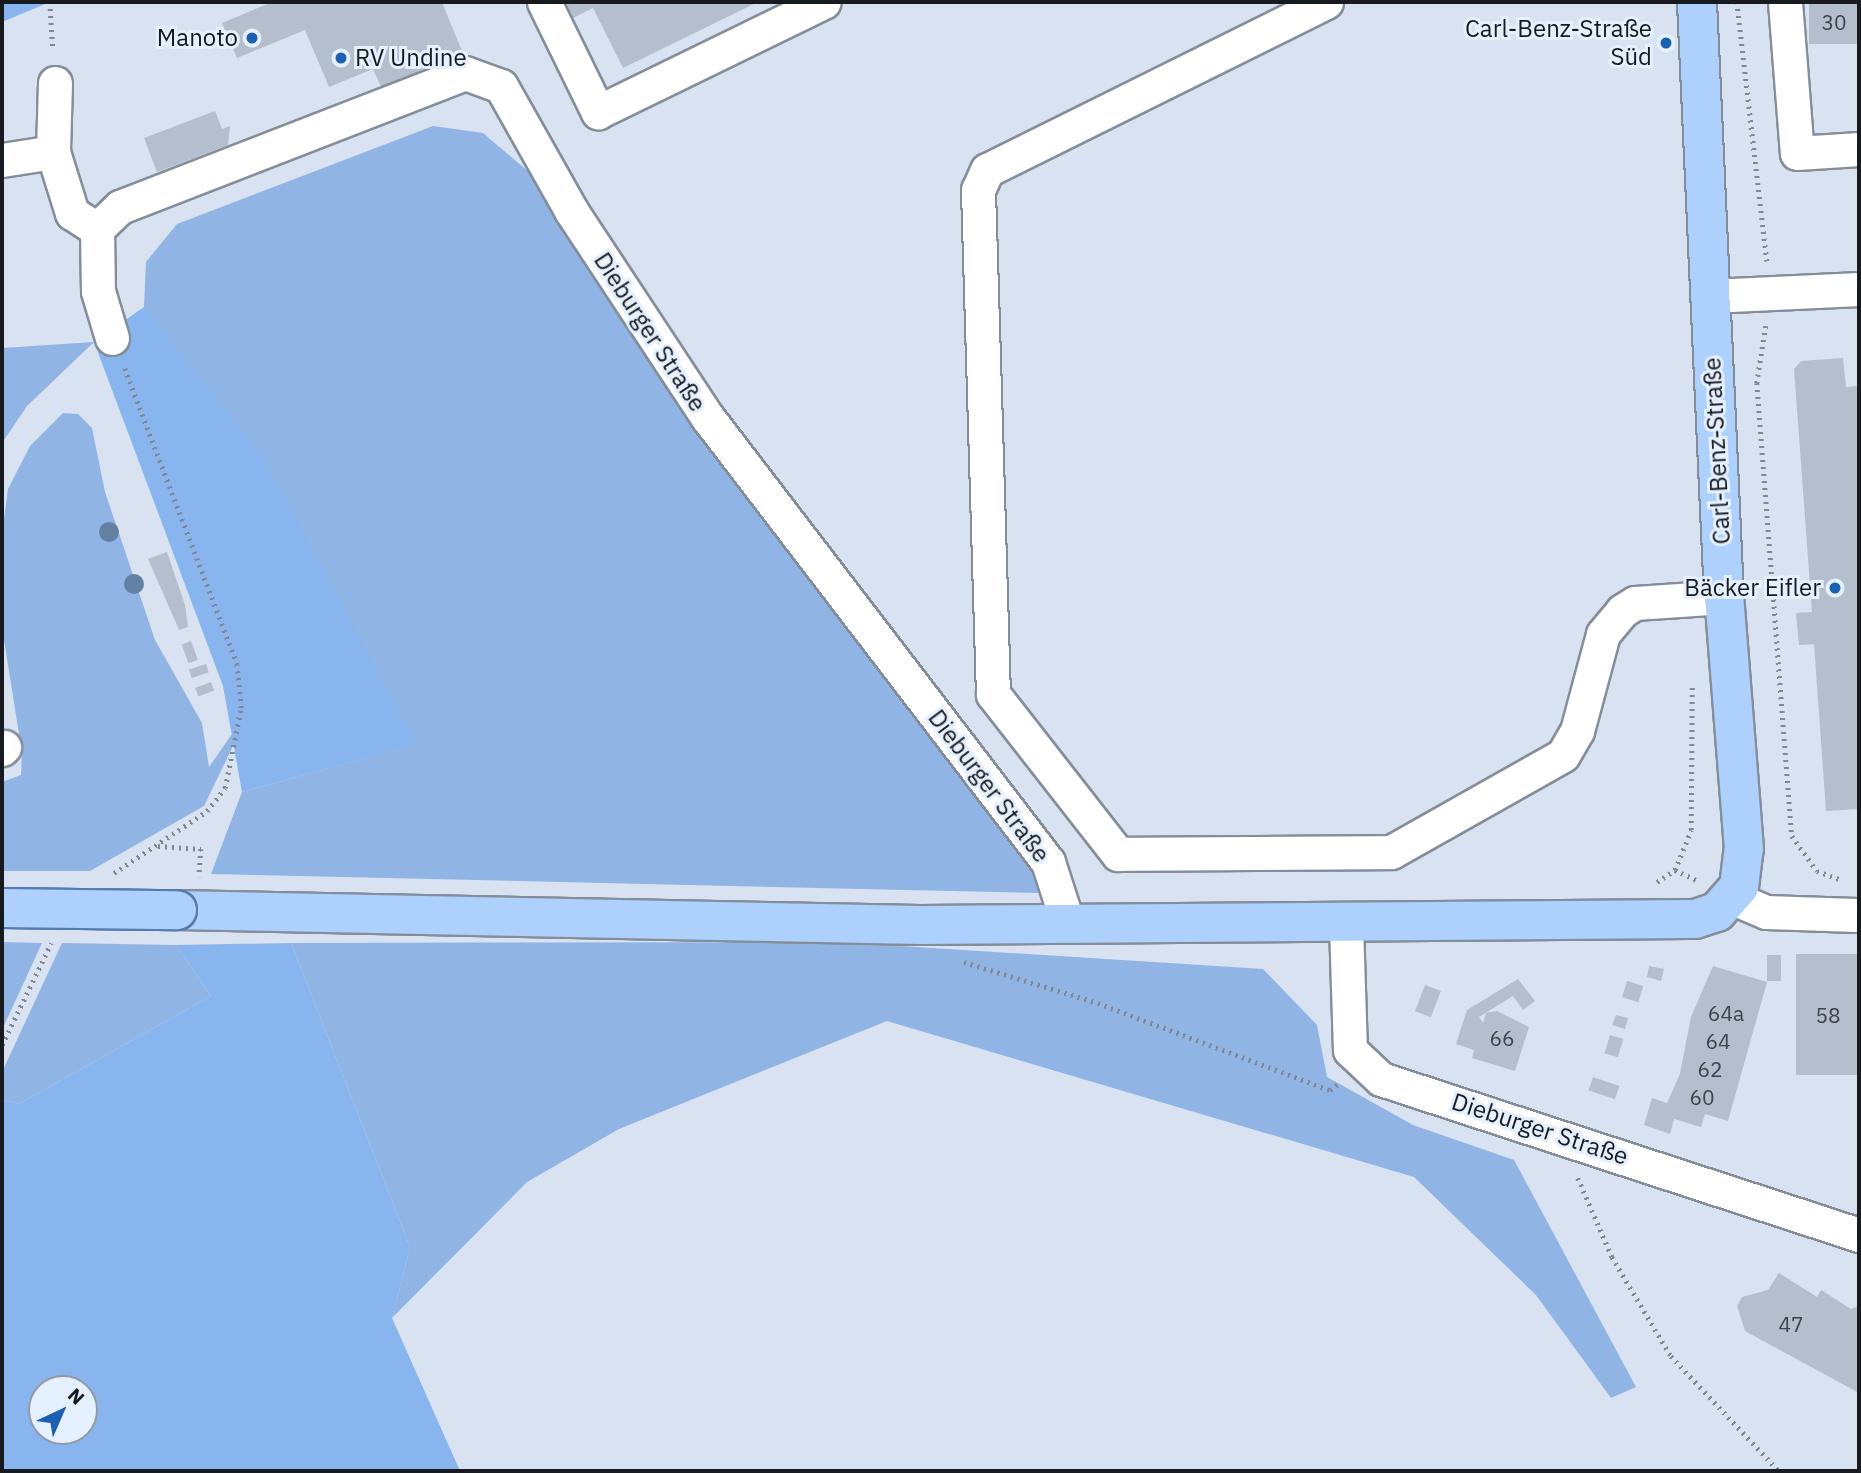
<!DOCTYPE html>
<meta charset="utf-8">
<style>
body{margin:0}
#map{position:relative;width:1861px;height:1473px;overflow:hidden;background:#d8e2f0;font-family:"IBM Plex Sans",sans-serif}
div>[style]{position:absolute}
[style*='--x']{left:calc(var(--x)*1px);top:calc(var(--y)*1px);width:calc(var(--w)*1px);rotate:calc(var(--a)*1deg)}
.green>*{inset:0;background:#90b4e4}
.forest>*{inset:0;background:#89b5ee}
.building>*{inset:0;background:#b4becc;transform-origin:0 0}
.path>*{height:4.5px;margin-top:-2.25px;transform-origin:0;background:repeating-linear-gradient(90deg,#808791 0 2px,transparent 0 7px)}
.roads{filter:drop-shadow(2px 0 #848e9b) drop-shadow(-2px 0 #848e9b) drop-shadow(0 2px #848e9b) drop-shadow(0 -2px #848e9b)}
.minor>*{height:33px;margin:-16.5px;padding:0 16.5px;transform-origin:16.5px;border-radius:16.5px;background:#fff}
.major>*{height:38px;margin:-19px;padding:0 19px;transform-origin:19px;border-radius:19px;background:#add0fd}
.bridges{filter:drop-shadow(2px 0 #557cae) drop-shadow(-2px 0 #557cae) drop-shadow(0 2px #557cae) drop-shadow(0 -2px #557cae)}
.major-bridge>*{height:38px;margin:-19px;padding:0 19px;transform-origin:19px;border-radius:19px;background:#add0fd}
.trees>*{width:20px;height:20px;margin:-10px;border-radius:50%;background:#6381a2}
.dots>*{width:19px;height:19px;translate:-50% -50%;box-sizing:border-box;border:4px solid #e5f0fe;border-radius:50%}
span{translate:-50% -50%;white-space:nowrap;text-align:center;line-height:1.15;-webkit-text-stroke:6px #e5f0fe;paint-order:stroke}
.number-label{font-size:21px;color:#3e434a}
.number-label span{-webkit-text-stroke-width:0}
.poi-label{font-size:24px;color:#171a1f}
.right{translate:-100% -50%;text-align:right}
.left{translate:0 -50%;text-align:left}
.street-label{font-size:24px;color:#171a1f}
.frame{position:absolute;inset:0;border:4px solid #171a1f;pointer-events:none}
.north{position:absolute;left:28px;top:1375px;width:70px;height:70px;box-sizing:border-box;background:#e5f0fe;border:2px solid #939aa5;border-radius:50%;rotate:44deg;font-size:19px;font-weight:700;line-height:28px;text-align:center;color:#171a1f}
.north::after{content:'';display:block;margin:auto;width:24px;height:32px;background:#1d60b1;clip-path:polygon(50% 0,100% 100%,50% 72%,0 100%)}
</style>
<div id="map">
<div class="green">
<div style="clip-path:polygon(433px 126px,483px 133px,530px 173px,844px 625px,1046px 871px,1039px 893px,211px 874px,242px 792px,416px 744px,144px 307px,146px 262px,177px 224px)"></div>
<div style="clip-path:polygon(94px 342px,27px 406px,2px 443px,2px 348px)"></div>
<div style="clip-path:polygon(63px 413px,78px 414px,92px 428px,105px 492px,155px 640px,202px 723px,209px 767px,232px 734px,234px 744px,204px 806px,90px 871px,2px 871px,2px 782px,21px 775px,22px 753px,2px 627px,2px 534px,8px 489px,30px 446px)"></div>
<div style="clip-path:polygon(2px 942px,42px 943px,2px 1030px)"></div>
<div style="clip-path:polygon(838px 942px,1263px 969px,1317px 1025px,1327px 1077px,1413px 1125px,1514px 1160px,1636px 1387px,1611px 1398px,1536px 1295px,1414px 1177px,887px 1021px,619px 1129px,527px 1182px,392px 1318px,410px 1247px,291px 943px)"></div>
<div style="clip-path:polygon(62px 943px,176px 945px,211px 996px,19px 1104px,2px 1100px,2px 1072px)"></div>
</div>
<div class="forest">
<div style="clip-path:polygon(2px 2px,50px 2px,2px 22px)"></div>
<div style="clip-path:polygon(144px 307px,265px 460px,417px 744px,242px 792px,223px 686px,94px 342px)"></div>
<div style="clip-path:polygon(evenodd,291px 943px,410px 1247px,392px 1318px,460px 1471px,2px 1471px,2px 1100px,19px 1104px,211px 996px,176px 945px,291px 943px,42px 1389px,84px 1389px,84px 1431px,42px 1431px,42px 1389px)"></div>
</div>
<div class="building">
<div style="clip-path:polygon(272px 2px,442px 2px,464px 56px,383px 91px,373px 69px,329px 87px,305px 30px,237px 58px,222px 23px)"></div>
<div style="clip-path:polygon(557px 2px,758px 2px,623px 68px,593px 8px,567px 21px)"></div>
<div style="left:1809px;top:2px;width:50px;height:42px"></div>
<div style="clip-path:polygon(215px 111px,222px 129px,230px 126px,228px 145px,157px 172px,144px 138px)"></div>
<div style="clip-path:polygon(1843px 358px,1846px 387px,1859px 386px,1859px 809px,1826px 811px,1814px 644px,1799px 645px,1796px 613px,1812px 612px,1794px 369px,1801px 361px)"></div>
<div style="clip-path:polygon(167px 552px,185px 605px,188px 627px,179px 630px,148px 559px)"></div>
<div style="left:191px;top:641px;width:20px;height:10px;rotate:70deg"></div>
<div style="left:206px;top:664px;width:9px;height:18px;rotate:72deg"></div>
<div style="left:211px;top:682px;width:9px;height:17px;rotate:69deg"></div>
<div style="left:1859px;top:954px;width:121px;height:63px;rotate:90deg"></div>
<div style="left:1767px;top:955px;width:14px;height:26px"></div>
<div style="clip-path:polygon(1649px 966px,1664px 969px,1661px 981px,1647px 977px)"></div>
<div style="clip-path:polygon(1713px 966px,1767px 982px,1728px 1121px,1705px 1114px,1701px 1127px,1674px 1119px,1670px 1134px,1644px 1125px,1652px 1098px,1667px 1103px,1680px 1074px,1691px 1017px)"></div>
<div style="clip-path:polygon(1518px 979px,1535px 1001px,1523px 1010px,1513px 996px,1479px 1017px,1483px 1023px,1486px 1013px,1497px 1011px,1529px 1027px,1515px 1071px,1472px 1058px,1474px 1050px,1456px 1044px,1467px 1010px)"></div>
<div style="left:1627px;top:981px;width:17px;height:17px;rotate:17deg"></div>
<div style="left:1425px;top:985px;width:17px;height:28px;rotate:21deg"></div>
<div style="clip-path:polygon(1616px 1015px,1628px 1018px,1625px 1029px,1612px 1025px)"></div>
<div style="left:1610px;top:1035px;width:14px;height:19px;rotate:17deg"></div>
<div style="left:1593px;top:1077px;width:28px;height:14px;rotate:19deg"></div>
<div style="clip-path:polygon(1779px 1273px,1817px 1297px,1821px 1290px,1851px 1309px,1859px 1306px,1859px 1393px,1745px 1331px,1737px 1306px,1742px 1297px,1768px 1290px)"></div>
</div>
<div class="path">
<div style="--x:50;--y:2;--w:48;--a:86.4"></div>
<div style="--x:1737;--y:2;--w:261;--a:83.4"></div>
<div style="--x:1766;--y:326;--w:58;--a:99"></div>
<div style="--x:1757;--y:383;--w:454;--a:85.6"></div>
<div style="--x:1792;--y:836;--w:43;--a:54.5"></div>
<div style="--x:1817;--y:871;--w:23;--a:20"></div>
<div style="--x:158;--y:846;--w:43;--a:4"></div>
<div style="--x:201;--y:849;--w:28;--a:94"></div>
<div style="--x:1675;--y:870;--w:23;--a:25"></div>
<div style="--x:114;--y:873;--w:112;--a:-33.7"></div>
<div style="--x:207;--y:811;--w:29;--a:-52"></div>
<div style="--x:225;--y:788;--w:82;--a:-78.7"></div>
<div style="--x:241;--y:708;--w:43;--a:-95.3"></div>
<div style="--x:237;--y:665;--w:318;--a:-110.8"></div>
<div style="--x:1657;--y:882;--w:22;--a:-34"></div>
<div style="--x:1675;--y:870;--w:43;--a:-68.2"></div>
<div style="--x:1691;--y:830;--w:145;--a:-89.6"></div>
<div style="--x:964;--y:962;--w:140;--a:17"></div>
<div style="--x:1098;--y:1003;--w:248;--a:20.6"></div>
<div style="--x:1330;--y:1090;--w:10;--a:-37"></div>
<div style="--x:2;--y:1045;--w:113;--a:-64.3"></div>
<div style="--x:1578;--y:1178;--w:86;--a:66.7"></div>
<div style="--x:1612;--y:1257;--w:115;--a:59.2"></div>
<div style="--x:1671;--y:1356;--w:158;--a:46.8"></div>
</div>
<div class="roads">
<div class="minor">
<div style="--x:544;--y:2;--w:123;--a:63.9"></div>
<div style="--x:598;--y:112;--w:251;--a:-26"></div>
<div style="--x:1326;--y:2;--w:378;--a:153.6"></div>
<div style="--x:987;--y:170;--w:22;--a:114"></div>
<div style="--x:978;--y:190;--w:504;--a:88.3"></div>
<div style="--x:993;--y:694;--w:203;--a:52"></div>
<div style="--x:1118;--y:854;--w:273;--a:-0.4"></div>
<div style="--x:1391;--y:852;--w:197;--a:-29.4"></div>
<div style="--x:1563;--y:755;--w:28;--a:-60"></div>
<div style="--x:1577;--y:731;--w:100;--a:-75"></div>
<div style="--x:1603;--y:634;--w:30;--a:-50"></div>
<div style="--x:1622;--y:611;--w:15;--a:-32"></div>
<div style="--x:1635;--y:603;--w:89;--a:-3.9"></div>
<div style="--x:1785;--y:2;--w:151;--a:85.5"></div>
<div style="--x:1797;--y:153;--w:62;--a:-3.7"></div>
<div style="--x:55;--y:83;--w:69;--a:91.7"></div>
<div style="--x:53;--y:152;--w:64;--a:72.7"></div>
<div style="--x:72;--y:213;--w:30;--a:33"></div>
<div style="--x:2;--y:160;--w:52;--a:-8.9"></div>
<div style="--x:97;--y:229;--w:32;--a:-44"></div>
<div style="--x:120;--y:207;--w:370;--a:-21.2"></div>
<div style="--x:465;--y:73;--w:38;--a:20"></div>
<div style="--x:501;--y:86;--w:145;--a:60.6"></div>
<div style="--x:572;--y:212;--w:247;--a:56.6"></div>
<div style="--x:708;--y:418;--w:559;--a:52.56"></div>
<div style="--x:1048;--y:862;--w:65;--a:72.1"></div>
<div style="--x:97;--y:229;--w:62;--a:89.1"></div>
<div style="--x:98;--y:291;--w:49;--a:73.4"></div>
<div style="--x:1710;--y:296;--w:149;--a:-2.7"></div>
<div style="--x:2;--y:749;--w:3;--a:-45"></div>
<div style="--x:1733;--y:898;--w:36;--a:23"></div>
<div style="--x:1766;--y:912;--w:90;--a:1.9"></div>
<div style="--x:1346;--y:924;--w:126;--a:88.2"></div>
<div style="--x:1350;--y:1050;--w:42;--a:43.1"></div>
<div style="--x:1381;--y:1079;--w:503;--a:18.07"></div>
</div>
<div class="major">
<div style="--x:177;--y:910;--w:743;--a:1.16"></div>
<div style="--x:920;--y:925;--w:775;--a:-0.44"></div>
<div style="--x:1695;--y:919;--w:23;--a:-18"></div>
<div style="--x:1717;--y:912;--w:33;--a:-49"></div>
<div style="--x:1739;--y:887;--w:38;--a:-83"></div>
<div style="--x:1744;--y:849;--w:253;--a:-94.5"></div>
<div style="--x:1724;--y:597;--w:596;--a:-92.6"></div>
</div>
</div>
<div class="bridges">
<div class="major-bridge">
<div style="--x:2;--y:908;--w:175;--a:0.7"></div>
</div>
</div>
<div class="trees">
<div style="left:109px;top:532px"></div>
<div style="left:134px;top:584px"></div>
</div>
<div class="dots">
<div style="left:252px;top:38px;background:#1d60b1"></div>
<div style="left:1666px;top:43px;background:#1d60b1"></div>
<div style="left:341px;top:58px;background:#1d60b1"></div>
<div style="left:1835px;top:588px;background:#1d60b1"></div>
</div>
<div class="number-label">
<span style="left:1834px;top:22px">30</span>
<span style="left:1726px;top:1013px">64a</span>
<span style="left:1828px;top:1015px">58</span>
<span style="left:1502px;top:1038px">66</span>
<span style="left:1718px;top:1041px">64</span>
<span style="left:1710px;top:1069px">62</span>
<span style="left:1702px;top:1097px">60</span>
<span style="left:1791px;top:1324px">47</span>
</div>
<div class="poi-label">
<span class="right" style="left:1652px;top:43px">Carl-Benz-Straße<br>Süd</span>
<span class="right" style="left:238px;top:38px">Manoto</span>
<span class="left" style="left:355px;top:58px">RV Undine</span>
<span class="right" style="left:1821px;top:588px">Bäcker Eifler</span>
</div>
<div class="street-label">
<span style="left:650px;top:332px;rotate:57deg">Dieburger Straße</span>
<span style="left:1717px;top:451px;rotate:-93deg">Carl-Benz-Straße</span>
<span style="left:989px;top:786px;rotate:53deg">Dieburger Straße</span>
<span style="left:1540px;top:1129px;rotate:18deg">Dieburger Straße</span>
</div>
<div class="frame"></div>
<div class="north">N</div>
</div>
